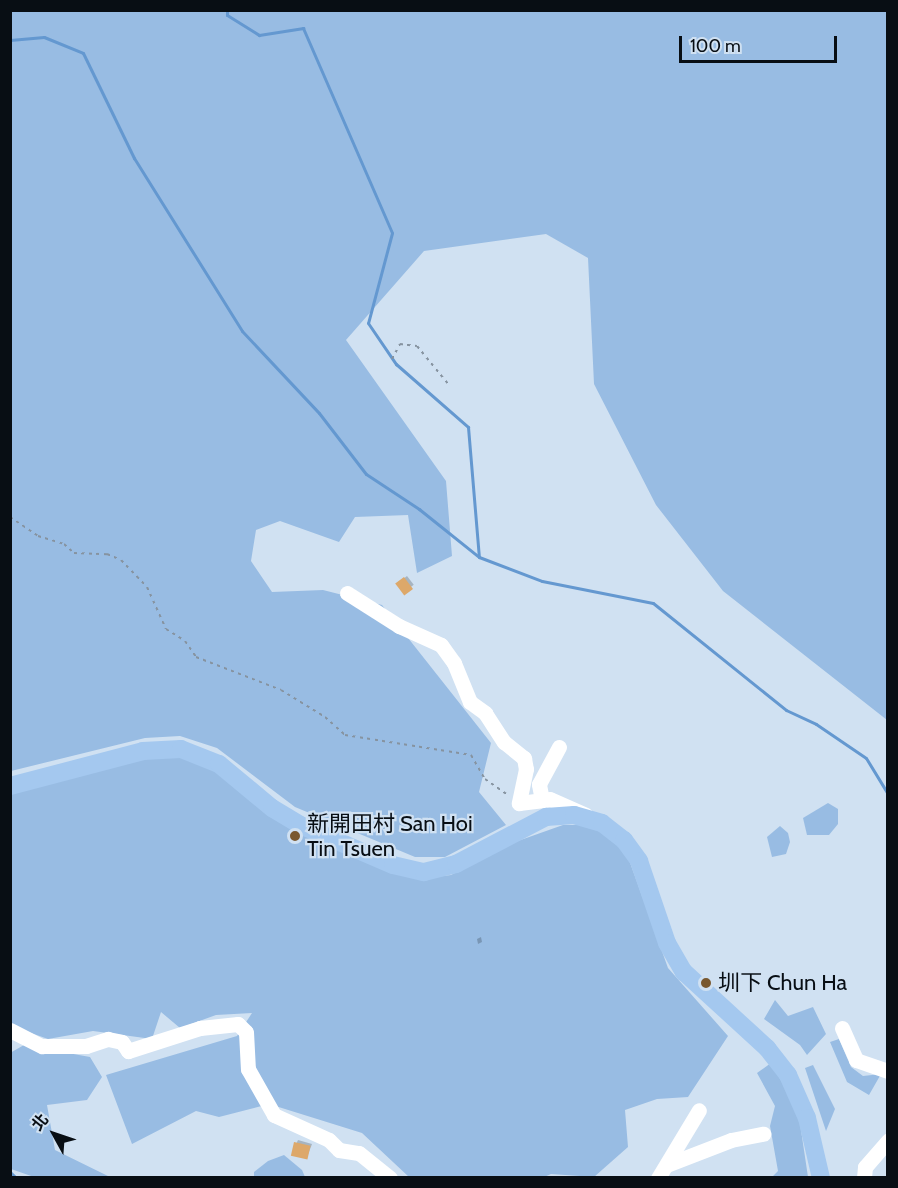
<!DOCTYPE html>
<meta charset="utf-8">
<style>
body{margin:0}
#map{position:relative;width:898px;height:1188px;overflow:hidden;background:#d0e1f2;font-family:Cabin,"Noto Sans TC",sans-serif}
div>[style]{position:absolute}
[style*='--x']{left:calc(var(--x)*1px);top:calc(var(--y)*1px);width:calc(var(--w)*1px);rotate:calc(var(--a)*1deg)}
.green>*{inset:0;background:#98bce3}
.shadow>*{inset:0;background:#0003;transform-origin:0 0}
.stream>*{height:3px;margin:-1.5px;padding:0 1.5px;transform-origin:1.5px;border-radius:1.5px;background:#6498d0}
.building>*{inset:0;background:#dda86a;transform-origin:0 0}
.path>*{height:2px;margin-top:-1px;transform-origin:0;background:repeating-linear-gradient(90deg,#8693a0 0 3px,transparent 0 7.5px)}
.minor>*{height:15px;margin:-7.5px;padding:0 7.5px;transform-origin:7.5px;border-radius:7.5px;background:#fff}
.major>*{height:18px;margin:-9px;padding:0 9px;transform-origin:9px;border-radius:9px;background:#a4c8ef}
.dots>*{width:16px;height:16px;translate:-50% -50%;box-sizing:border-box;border:3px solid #d0e1f2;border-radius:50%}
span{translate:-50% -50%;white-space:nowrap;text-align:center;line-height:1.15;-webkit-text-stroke:4.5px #d0e1f2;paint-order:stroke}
.poi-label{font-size:22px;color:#080e14}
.left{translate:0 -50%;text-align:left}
.frame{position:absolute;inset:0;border:12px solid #080e14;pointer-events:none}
.north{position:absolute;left:24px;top:1104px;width:60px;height:60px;-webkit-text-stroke:4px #d0e1f2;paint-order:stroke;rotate:310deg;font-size:16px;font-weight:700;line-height:24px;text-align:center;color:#080e14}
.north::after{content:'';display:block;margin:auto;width:21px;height:27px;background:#080e14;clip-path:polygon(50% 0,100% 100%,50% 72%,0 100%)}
.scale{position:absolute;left:679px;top:36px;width:158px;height:27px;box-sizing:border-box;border:3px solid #080e14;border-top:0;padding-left:8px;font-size:18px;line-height:21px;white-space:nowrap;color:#080e14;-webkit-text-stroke:4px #d0e1f2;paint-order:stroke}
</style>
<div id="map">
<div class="green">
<div style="clip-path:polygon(10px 11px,887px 11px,887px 720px,723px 591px,656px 505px,594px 384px,588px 258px,546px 234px,424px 251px,346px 340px,446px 481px,452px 556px,417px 573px,408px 515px,355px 517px,339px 542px,280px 521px,256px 530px,251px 561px,272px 592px,323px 590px,382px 605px,491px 743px,479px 792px,506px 825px,445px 857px,415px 857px,295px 807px,217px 748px,180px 736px,145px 738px,11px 771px)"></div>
<div style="clip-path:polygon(178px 755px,207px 764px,275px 818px,435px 877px,451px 875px,515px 842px,563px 825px,601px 825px,628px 857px,668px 968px,728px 1036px,688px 1097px,657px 1099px,625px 1110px,628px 1147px,594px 1177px,551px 1174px,542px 1178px,409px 1177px,362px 1133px,269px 1104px,219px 1117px,196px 1111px,132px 1144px,106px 1075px,237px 1036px,252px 1013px,216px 1015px,180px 1028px,161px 1012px,152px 1039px,93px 1031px,48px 1039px,11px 1026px,10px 790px,148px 756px)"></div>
<div style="clip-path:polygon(828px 803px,838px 809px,838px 824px,829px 835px,807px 835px,803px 818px)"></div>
<div style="clip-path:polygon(780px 826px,788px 833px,790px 842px,786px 854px,772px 857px,767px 837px)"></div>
<div style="clip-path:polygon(775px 1000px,788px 1016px,813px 1007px,826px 1034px,807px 1055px,800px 1045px,764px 1019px)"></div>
<div style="clip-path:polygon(839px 1039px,851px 1067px,863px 1076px,881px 1074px,869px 1095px,847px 1082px,830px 1042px)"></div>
<div style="clip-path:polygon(24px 1045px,90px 1057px,102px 1077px,87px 1100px,47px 1105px,55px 1150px,110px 1177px,34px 1177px,11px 1169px,10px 1053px)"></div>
<div style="clip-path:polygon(771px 1063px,798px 1110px,808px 1177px,772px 1177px,778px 1171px,770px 1126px,775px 1106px,757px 1073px)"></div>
<div style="clip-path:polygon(813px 1065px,835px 1109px,826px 1131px,805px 1068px)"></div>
<div style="clip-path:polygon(284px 1155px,302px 1170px,305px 1177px,254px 1177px,254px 1172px,268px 1161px)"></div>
</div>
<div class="shadow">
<div style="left:407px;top:576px;width:11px;height:12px;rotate:52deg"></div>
<div style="clip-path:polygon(481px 937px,482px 942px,478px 944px,477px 939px)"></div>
<div style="clip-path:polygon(298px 1140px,312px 1144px,307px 1157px,292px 1153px)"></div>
</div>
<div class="stream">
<div style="--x:227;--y:10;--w:5;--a:90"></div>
<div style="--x:227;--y:15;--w:38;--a:32"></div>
<div style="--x:259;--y:35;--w:45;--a:-9"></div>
<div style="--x:303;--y:28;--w:223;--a:66.5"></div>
<div style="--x:392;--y:233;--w:93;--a:104.9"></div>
<div style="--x:368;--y:323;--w:50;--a:55.7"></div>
<div style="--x:396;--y:364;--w:96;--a:41.2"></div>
<div style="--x:468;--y:427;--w:130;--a:85.2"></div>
<div style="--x:479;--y:557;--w:67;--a:20.9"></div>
<div style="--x:542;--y:581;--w:113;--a:11.2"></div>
<div style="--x:653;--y:603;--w:171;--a:38.8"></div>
<div style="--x:786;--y:710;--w:33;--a:25"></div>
<div style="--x:816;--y:724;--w:60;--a:34.2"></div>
<div style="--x:866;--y:758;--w:42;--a:58.6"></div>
<div style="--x:10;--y:40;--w:34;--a:-5"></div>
<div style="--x:44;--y:37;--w:42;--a:22.3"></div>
<div style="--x:83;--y:53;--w:117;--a:64.1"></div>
<div style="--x:134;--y:158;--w:204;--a:58"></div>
<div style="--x:242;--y:331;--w:112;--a:46.8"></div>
<div style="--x:319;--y:413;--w:77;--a:52.4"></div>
<div style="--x:366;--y:474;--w:64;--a:33.4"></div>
<div style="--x:419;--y:509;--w:77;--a:38.7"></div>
<div style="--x:10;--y:1172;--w:8;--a:45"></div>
</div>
<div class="building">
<div style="left:404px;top:577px;width:15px;height:11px;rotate:53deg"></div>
<div style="left:294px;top:1142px;width:17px;height:14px;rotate:13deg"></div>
</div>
<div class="path">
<div style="--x:392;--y:359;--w:17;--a:-62"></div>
<div style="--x:400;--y:344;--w:17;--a:7"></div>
<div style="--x:417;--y:346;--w:50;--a:50.6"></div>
<div style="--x:10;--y:517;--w:34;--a:34"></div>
<div style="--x:38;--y:536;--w:27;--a:17"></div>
<div style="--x:64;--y:544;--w:13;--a:42"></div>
<div style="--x:74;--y:553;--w:33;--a:2"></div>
<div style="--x:107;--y:554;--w:15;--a:23"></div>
<div style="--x:121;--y:560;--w:37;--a:46"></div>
<div style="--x:147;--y:587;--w:46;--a:65.7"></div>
<div style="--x:166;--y:629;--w:22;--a:32"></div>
<div style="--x:185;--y:641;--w:19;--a:55"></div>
<div style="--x:196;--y:657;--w:91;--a:21.2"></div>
<div style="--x:281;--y:690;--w:52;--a:31.5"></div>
<div style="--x:325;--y:717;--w:27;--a:42"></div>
<div style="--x:345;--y:735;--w:128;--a:9"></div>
<div style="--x:471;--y:755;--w:28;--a:60"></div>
<div style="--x:485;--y:779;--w:29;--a:35"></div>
</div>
<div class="minor">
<div style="--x:347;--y:593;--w:62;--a:32.4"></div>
<div style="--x:399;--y:626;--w:46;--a:24.3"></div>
<div style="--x:441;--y:645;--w:22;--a:54"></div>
<div style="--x:454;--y:663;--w:42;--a:67.7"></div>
<div style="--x:470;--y:702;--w:19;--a:36"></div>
<div style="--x:485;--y:713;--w:35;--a:57"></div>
<div style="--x:504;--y:742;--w:26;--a:39"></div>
<div style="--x:524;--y:758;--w:11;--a:80"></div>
<div style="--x:526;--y:769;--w:35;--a:102"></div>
<div style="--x:519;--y:803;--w:31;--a:-7"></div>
<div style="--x:550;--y:799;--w:39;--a:24"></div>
<div style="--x:542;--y:800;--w:16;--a:-101"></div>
<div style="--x:539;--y:784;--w:42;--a:-61.6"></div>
<div style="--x:842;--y:1028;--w:35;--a:66"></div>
<div style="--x:856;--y:1060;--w:34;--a:19"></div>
<div style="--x:10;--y:1030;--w:36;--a:27"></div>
<div style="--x:42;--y:1046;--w:44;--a:0"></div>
<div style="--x:86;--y:1046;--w:23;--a:-18"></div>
<div style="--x:108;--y:1039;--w:14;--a:12"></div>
<div style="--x:122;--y:1042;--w:11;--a:56"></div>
<div style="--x:128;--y:1051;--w:76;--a:-17.7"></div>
<div style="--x:200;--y:1028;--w:38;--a:-6"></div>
<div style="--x:238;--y:1024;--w:11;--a:45"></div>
<div style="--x:246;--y:1032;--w:37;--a:87"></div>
<div style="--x:248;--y:1069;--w:53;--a:60.5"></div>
<div style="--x:274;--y:1115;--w:60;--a:24.4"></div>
<div style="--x:329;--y:1140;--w:14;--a:45"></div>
<div style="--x:339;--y:1150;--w:20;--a:9"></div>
<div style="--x:359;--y:1153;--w:40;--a:39"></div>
<div style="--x:669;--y:1164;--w:66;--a:-21.2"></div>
<div style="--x:731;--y:1140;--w:33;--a:-11"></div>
<div style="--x:658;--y:1178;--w:79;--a:-58.9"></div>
<div style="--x:864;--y:1178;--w:11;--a:-85"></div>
<div style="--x:865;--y:1167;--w:35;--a:-49"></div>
</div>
<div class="major">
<div style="--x:10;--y:786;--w:138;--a:-14.7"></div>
<div style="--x:143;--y:751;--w:38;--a:-3"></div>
<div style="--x:181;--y:749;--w:41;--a:21.5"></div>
<div style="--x:219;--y:764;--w:69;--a:39.7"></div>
<div style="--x:272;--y:808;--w:33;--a:31"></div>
<div style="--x:300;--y:825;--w:101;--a:23.3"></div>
<div style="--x:393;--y:865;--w:32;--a:13"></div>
<div style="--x:424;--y:872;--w:33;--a:-14"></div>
<div style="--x:456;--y:864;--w:102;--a:-27.6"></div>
<div style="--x:546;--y:817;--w:28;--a:-4"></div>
<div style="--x:574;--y:815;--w:29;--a:16"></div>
<div style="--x:602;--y:823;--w:28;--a:38"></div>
<div style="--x:624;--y:840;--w:26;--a:54"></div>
<div style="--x:639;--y:861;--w:87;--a:71.1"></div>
<div style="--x:667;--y:943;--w:34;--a:60"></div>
<div style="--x:684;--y:972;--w:113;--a:42.5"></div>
<div style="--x:767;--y:1048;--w:34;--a:52"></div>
<div style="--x:788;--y:1075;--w:47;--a:66.2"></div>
<div style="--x:807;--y:1118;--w:62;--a:76.9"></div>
</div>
<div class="dots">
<div style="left:295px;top:836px;background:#79582f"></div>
<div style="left:706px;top:983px;background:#79582f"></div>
</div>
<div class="poi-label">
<span class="left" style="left:307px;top:836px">新開田村 San Hoi<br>Tin Tsuen</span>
<span class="left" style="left:718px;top:983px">圳下 Chun Ha</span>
</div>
<div class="frame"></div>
<div class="north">北</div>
<div class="scale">100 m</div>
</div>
